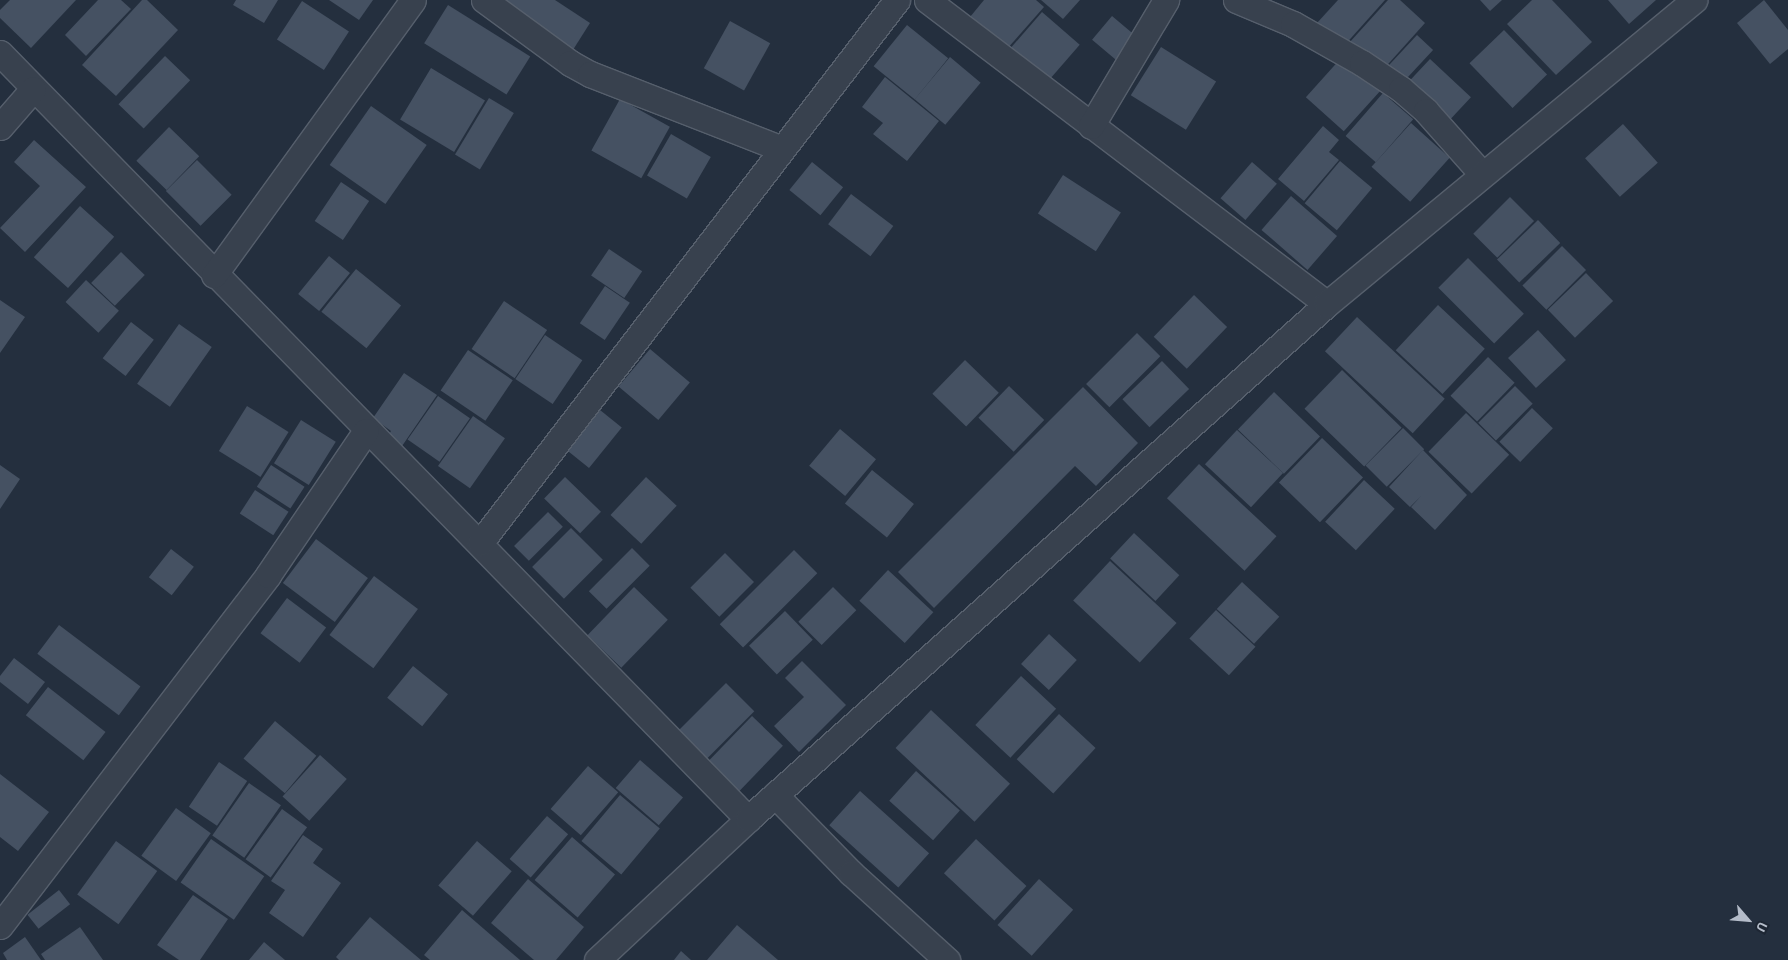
<!DOCTYPE html>
<style>
body{margin:0}
#map{position:relative;width:1788px;height:960px;overflow:hidden;background:#242f3e;font-family:"Alegreya Sans",sans-serif}
div>[style]{position:absolute}
[style*='--x']{left:calc(var(--x)*1px);top:calc(var(--y)*1px);width:calc(var(--w)*1px);rotate:calc(var(--a)*1deg)}
.building>*{inset:0;background:#455162;transform-origin:0 0}
.roads{filter:drop-shadow(1px 0 #565f6c) drop-shadow(-1px 0 #565f6c) drop-shadow(0 1px #565f6c) drop-shadow(0 -1px #565f6c)}
.street>*{height:25px;margin:-12.5px;padding:0 12.5px;transform-origin:12.5px;border-radius:12.5px;background:#38414e}
span{translate:-50% -50%;white-space:nowrap;text-align:center;line-height:1.15;-webkit-text-stroke:4.5px #1d2633;paint-order:stroke}
.north{position:absolute;left:1723px;top:895px;width:50px;height:50px;-webkit-text-stroke:4px #1d2633;paint-order:stroke;rotate:117deg;font-size:14px;font-weight:700;line-height:20px;text-align:center;color:#b4bcc9}
.north::after{content:'';display:block;margin:auto;width:18px;height:22px;background:#b4bcc9;clip-path:polygon(50% 0,100% 100%,50% 72%,0 100%)}
</style>
<div id="map">
<div class="building">
<div style="clip-path:polygon(10px 0,76px 0,31px 48px,0 18px,0 10px)"></div>
<div style="clip-path:polygon(98px 0,121px 0,131px 9px,86px 56px,65px 35px)"></div>
<div style="clip-path:polygon(142px 0,147px 0,178px 30px,116px 96px,82px 65px)"></div>
<div style="clip-path:polygon(236px 0,278px 0,264px 23px,233px 5px)"></div>
<div style="clip-path:polygon(329px 0,373px 0,359px 20px)"></div>
<div style="clip-path:polygon(507px 0,555px 0,590px 23px,571px 53px,502px 8px)"></div>
<div style="clip-path:polygon(984px 0,1036px 0,1044px 7px,1007px 49px,970px 17px)"></div>
<div style="clip-path:polygon(1041px 0,1080px 0,1063px 19px)"></div>
<div style="clip-path:polygon(1338px 0,1385px 0,1343px 47px,1317px 23px)"></div>
<div style="clip-path:polygon(1388px 0,1400px 0,1425px 23px,1381px 72px,1349px 43px)"></div>
<div style="clip-path:polygon(1480px 0,1502px 0,1490px 11px)"></div>
<div style="clip-path:polygon(1532px 0,1552px 0,1592px 42px,1556px 75px,1507px 24px)"></div>
<div style="clip-path:polygon(1608px 0,1656px 0,1629px 24px)"></div>
<div style="clip-path:polygon(1764px 0,1788px 30px,1788px 49px,1770px 64px,1737px 23px)"></div>
<div style="left:302px;top:1px;width:56px;height:46px;rotate:33deg"></div>
<div style="left:448px;top:5px;width:97px;height:45px;rotate:32deg"></div>
<div style="left:1042px;top:12px;width:50px;height:52px;rotate:41deg"></div>
<div style="left:1112px;top:16px;width:31px;height:31px;rotate:40deg"></div>
<div style="left:730px;top:21px;width:46px;height:54px;rotate:29deg"></div>
<div style="left:907px;top:25px;width:53px;height:53px;rotate:39deg"></div>
<div style="left:1504px;top:30px;width:62px;height:48px;rotate:46deg"></div>
<div style="left:1417px;top:35px;width:22px;height:44px;rotate:43deg"></div>
<div style="left:1161px;top:47px;width:65px;height:57px;rotate:32deg"></div>
<div style="left:165px;top:56px;width:35px;height:67px;rotate:44deg"></div>
<div style="left:950px;top:57px;width:40px;height:55px;rotate:40deg"></div>
<div style="left:1342px;top:57px;width:51px;height:54px;rotate:42deg"></div>
<div style="left:1430px;top:59px;width:56px;height:36px;rotate:43deg"></div>
<div style="left:431px;top:68px;width:63px;height:60px;rotate:31deg"></div>
<div style="clip-path:polygon(885px 77px,939px 121px,907px 161px,873px 134px,883px 123px,862px 107px)"></div>
<div style="left:1383px;top:93px;width:40px;height:57px;rotate:41deg"></div>
<div style="left:489px;top:98px;width:29px;height:66px;rotate:31deg"></div>
<div style="left:620px;top:99px;width:57px;height:59px;rotate:29deg"></div>
<div style="left:371px;top:106px;width:68px;height:72px;rotate:35deg"></div>
<div style="left:1411px;top:123px;width:52px;height:59px;rotate:42deg"></div>
<div style="left:1623px;top:124px;width:52px;height:51px;rotate:48deg"></div>
<div style="clip-path:polygon(1323px 126px,1339px 140px,1329px 152px,1339px 160px,1304px 201px,1278px 179px)"></div>
<div style="left:169px;top:127px;width:42px;height:47px;rotate:44deg"></div>
<div style="left:671px;top:134px;width:46px;height:48px;rotate:30deg"></div>
<div style="clip-path:polygon(34px 140px,86px 187px,25px 252px,0 228px,40px 186px,14px 162px)"></div>
<div style="left:197px;top:160px;width:49px;height:44px;rotate:45deg"></div>
<div style="left:1340px;top:161px;width:42px;height:55px;rotate:40deg"></div>
<div style="left:812px;top:162px;width:40px;height:36px;rotate:39deg"></div>
<div style="left:1252px;top:162px;width:33px;height:48px;rotate:41deg"></div>
<div style="left:1063px;top:175px;width:69px;height:46px;rotate:33deg"></div>
<div style="left:341px;top:182px;width:34px;height:47px;rotate:34deg"></div>
<div style="left:851px;top:194px;width:53px;height:38px;rotate:37deg"></div>
<div style="left:1291px;top:196px;width:61px;height:45px;rotate:41deg"></div>
<div style="left:1510px;top:197px;width:34px;height:52px;rotate:45deg"></div>
<div style="left:80px;top:206px;width:46px;height:69px;rotate:42deg"></div>
<div style="left:1538px;top:220px;width:32px;height:57px;rotate:46deg"></div>
<div style="left:1562px;top:246px;width:34px;height:56px;rotate:45deg"></div>
<div style="left:609px;top:249px;width:40px;height:32px;rotate:34deg"></div>
<div style="left:121px;top:252px;width:33px;height:43px;rotate:44deg"></div>
<div style="left:329px;top:256px;width:27px;height:49px;rotate:39deg"></div>
<div style="left:1468px;top:258px;width:79px;height:42px;rotate:45deg"></div>
<div style="left:356px;top:269px;width:58px;height:55px;rotate:39deg"></div>
<div style="left:1586px;top:273px;width:39px;height:53px;rotate:46deg"></div>
<div style="left:86px;top:280px;width:45px;height:30px;rotate:43deg"></div>
<div style="left:605px;top:286px;width:30px;height:45px;rotate:34deg"></div>
<div style="left:1194px;top:295px;width:46px;height:58px;rotate:44deg"></div>
<div style="clip-path:polygon(0 300px,25px 317px,0 353px)"></div>
<div style="left:504px;top:301px;width:52px;height:58px;rotate:34deg"></div>
<div style="left:1438px;top:305px;width:64px;height:62px;rotate:43deg"></div>
<div style="left:1357px;top:317px;width:120px;height:47px;rotate:43deg"></div>
<div style="left:131px;top:322px;width:29px;height:46px;rotate:38deg"></div>
<div style="left:179px;top:324px;width:40px;height:73px;rotate:35deg"></div>
<div style="left:1538px;top:330px;width:41px;height:41px;rotate:47deg"></div>
<div style="left:1137px;top:333px;width:33px;height:72px;rotate:45deg"></div>
<div style="left:545px;top:335px;width:45px;height:53px;rotate:34deg"></div>
<div style="left:650px;top:349px;width:52px;height:49px;rotate:40deg"></div>
<div style="left:468px;top:350px;width:54px;height:49px;rotate:34deg"></div>
<div style="left:1488px;top:357px;width:37px;height:54px;rotate:44deg"></div>
<div style="left:965px;top:360px;width:47px;height:47px;rotate:44deg"></div>
<div style="left:1162px;top:361px;width:39px;height:55px;rotate:46deg"></div>
<div style="left:1342px;top:370px;width:83px;height:54px;rotate:44deg"></div>
<div style="clip-path:polygon(404px 373px,437px 395px,400px 449px,386px 439px,391px 431px,373px 418px)"></div>
<div style="left:1009px;top:386px;width:49px;height:44px;rotate:44deg"></div>
<div style="left:1515px;top:386px;width:25px;height:52px;rotate:45deg"></div>
<div style="clip-path:polygon(1083px 387px,1138px 443px,1096px 486px,1075px 466px,934px 608px,898px 572px)"></div>
<div style="left:1274px;top:392px;width:64px;height:52px;rotate:44deg"></div>
<div style="left:438px;top:396px;width:39px;height:53px;rotate:35deg"></div>
<div style="left:247px;top:406px;width:49px;height:53px;rotate:32deg"></div>
<div style="left:1532px;top:408px;width:29px;height:47px;rotate:44deg"></div>
<div style="left:600px;top:410px;width:28px;height:52px;rotate:39deg"></div>
<div style="left:1466px;top:413px;width:60px;height:54px;rotate:44deg"></div>
<div style="left:473px;top:416px;width:39px;height:61px;rotate:35deg"></div>
<div style="left:301px;top:420px;width:41px;height:51px;rotate:32deg"></div>
<div style="left:1403px;top:428px;width:30px;height:53px;rotate:45deg"></div>
<div style="left:840px;top:429px;width:47px;height:48px;rotate:40deg"></div>
<div style="left:1237px;top:430px;width:63px;height:47px;rotate:43deg"></div>
<div style="left:1322px;top:438px;width:57px;height:62px;rotate:44deg"></div>
<div style="clip-path:polygon(1423px 450px,1467px 495px,1435px 530px,1411px 507px,1421px 496px,1410px 507px,1389px 487px)"></div>
<div style="left:1199px;top:464px;width:106px;height:47px;rotate:43deg"></div>
<div style="clip-path:polygon(0 465px,20px 479px,0 509px)"></div>
<div style="left:271px;top:465px;width:40px;height:26px;rotate:33deg"></div>
<div style="left:872px;top:470px;width:54px;height:43px;rotate:39deg"></div>
<div style="left:565px;top:477px;width:50px;height:30px;rotate:44deg"></div>
<div style="left:646px;top:477px;width:42px;height:52px;rotate:43deg"></div>
<div style="left:1364px;top:480px;width:42px;height:57px;rotate:43deg"></div>
<div style="left:255px;top:490px;width:40px;height:28px;rotate:33deg"></div>
<div style="left:548px;top:512px;width:21px;height:48px;rotate:45deg"></div>
<div style="left:571px;top:528px;width:45px;height:55px;rotate:45deg"></div>
<div style="left:1134px;top:533px;width:62px;height:35px;rotate:43deg"></div>
<div style="left:316px;top:539px;width:65px;height:55px;rotate:37deg"></div>
<div style="left:632px;top:548px;width:25px;height:61px;rotate:45deg"></div>
<div style="left:171px;top:549px;width:29px;height:36px;rotate:38deg"></div>
<div style="left:794px;top:550px;width:33px;height:105px;rotate:45deg"></div>
<div style="left:725px;top:553px;width:41px;height:49px;rotate:45deg"></div>
<div style="left:1110px;top:561px;width:91px;height:54px;rotate:43deg"></div>
<div style="left:888px;top:570px;width:62px;height:42px;rotate:43deg"></div>
<div style="left:374px;top:576px;width:55px;height:74px;rotate:37deg"></div>
<div style="left:1242px;top:582px;width:51px;height:37px;rotate:43deg"></div>
<div style="left:634px;top:587px;width:47px;height:67px;rotate:44deg"></div>
<div style="left:833px;top:587px;width:33px;height:49px;rotate:45deg"></div>
<div style="left:287px;top:598px;width:49px;height:44px;rotate:37deg"></div>
<div style="left:1216px;top:610px;width:54px;height:39px;rotate:43deg"></div>
<div style="left:785px;top:611px;width:40px;height:50px;rotate:46deg"></div>
<div style="left:59px;top:625px;width:102px;height:36px;rotate:37deg"></div>
<div style="left:1049px;top:634px;width:38px;height:41px;rotate:43deg"></div>
<div style="clip-path:polygon(14px 658px,45px 682px,28px 704px,0 682px,0 676px)"></div>
<div style="clip-path:polygon(802px 661px,846px 705px,799px 752px,774px 726px,804px 697px,785px 678px)"></div>
<div style="left:413px;top:666px;width:45px;height:41px;rotate:39deg"></div>
<div style="left:1021px;top:676px;width:48px;height:67px;rotate:43deg"></div>
<div style="left:726px;top:683px;width:40px;height:70px;rotate:45deg"></div>
<div style="left:48px;top:687px;width:73px;height:36px;rotate:38deg"></div>
<div style="left:931px;top:710px;width:108px;height:52px;rotate:43deg"></div>
<div style="left:1059px;top:714px;width:50px;height:62px;rotate:43deg"></div>
<div style="left:752px;top:716px;width:43px;height:65px;rotate:44deg"></div>
<div style="left:275px;top:721px;width:54px;height:49px;rotate:40deg"></div>
<div style="left:320px;top:755px;width:36px;height:56px;rotate:42deg"></div>
<div style="left:640px;top:760px;width:57px;height:37px;rotate:41deg"></div>
<div style="left:219px;top:762px;width:34px;height:54px;rotate:34deg"></div>
<div style="left:588px;top:766px;width:40px;height:57px;rotate:41deg"></div>
<div style="left:916px;top:771px;width:59px;height:40px;rotate:42deg"></div>
<div style="clip-path:polygon(0 774px,49px 812px,18px 851px,0 837px)"></div>
<div style="left:249px;top:783px;width:39px;height:64px;rotate:35deg"></div>
<div style="left:860px;top:791px;width:93px;height:46px;rotate:42deg"></div>
<div style="left:620px;top:795px;width:52px;height:60px;rotate:40deg"></div>
<div style="left:176px;top:808px;width:43px;height:59px;rotate:36deg"></div>
<div style="left:282px;top:809px;width:31px;height:62px;rotate:36deg"></div>
<div style="left:547px;top:816px;width:28px;height:57px;rotate:41deg"></div>
<div style="clip-path:polygon(303px 835px,323px 849px,313px 863px,341px 883px,303px 937px,269px 913px,285px 890px,271px 881px)"></div>
<div style="left:572px;top:837px;width:57px;height:57px;rotate:41deg"></div>
<div style="left:211px;top:839px;width:65px;height:53px;rotate:35deg"></div>
<div style="left:976px;top:839px;width:69px;height:47px;rotate:43deg"></div>
<div style="left:116px;top:841px;width:51px;height:66px;rotate:36deg"></div>
<div style="left:477px;top:841px;width:46px;height:59px;rotate:41deg"></div>
<div style="clip-path:polygon(528px 879px,584px 927px,556px 960px,534px 960px,491px 923px)"></div>
<div style="left:1039px;top:879px;width:46px;height:62px;rotate:42deg"></div>
<div style="left:59px;top:890px;width:18px;height:40px;rotate:52deg"></div>
<div style="clip-path:polygon(193px 895px,228px 919px,200px 960px,179px 960px,157px 945px)"></div>
<div style="clip-path:polygon(462px 910px,520px 960px,430px 960px,424px 955px)"></div>
<div style="clip-path:polygon(370px 917px,421px 960px,339px 960px,336px 957px)"></div>
<div style="clip-path:polygon(737px 925px,778px 960px,707px 960px)"></div>
<div style="clip-path:polygon(80px 927px,103px 960px,45px 960px,41px 954px)"></div>
<div style="clip-path:polygon(25px 937px,41px 960px,7px 960px,3px 953px)"></div>
<div style="clip-path:polygon(264px 942px,285px 960px,249px 960px)"></div>
<div style="clip-path:polygon(681px 951px,691px 960px,674px 960px)"></div>
</div>
<div class="roads">
<div class="street">
<div style="--x:484;--y:0;--w:107;--a:36.2"></div>
<div style="--x:570;--y:63;--w:23;--a:29"></div>
<div style="--x:590;--y:74;--w:206;--a:21.3"></div>
<div style="--x:927;--y:0;--w:502;--a:37.23"></div>
<div style="--x:1236;--y:0;--w:62;--a:22.8"></div>
<div style="--x:1293;--y:24;--w:79;--a:29.5"></div>
<div style="--x:1362;--y:63;--w:47;--a:33.7"></div>
<div style="--x:1401;--y:89;--w:33;--a:41"></div>
<div style="--x:1426;--y:111;--w:84;--a:48.4"></div>
<div style="--x:0;--y:53;--w:1071;--a:45.68"></div>
<div style="--x:1091;--y:126;--w:147;--a:-59.2"></div>
<div style="--x:0;--y:127;--w:50;--a:-49"></div>
<div style="--x:214;--y:275;--w:339;--a:-54.1"></div>
<div style="--x:480;--y:543;--w:685;--a:-52.48"></div>
<div style="--x:775;--y:795;--w:109;--a:45.7"></div>
<div style="--x:851;--y:873;--w:130;--a:42.2"></div>
<div style="--x:0;--y:926;--w:442;--a:-52.6"></div>
<div style="--x:268;--y:575;--w:174;--a:-55.8"></div>
<div style="--x:597;--y:960;--w:207;--a:-43"></div>
<div style="--x:748;--y:819;--w:775;--a:-41.65"></div>
<div style="--x:1327;--y:304;--w:477;--a:-39.6"></div>
</div>
</div>
<div class="north">U</div>
</div>
